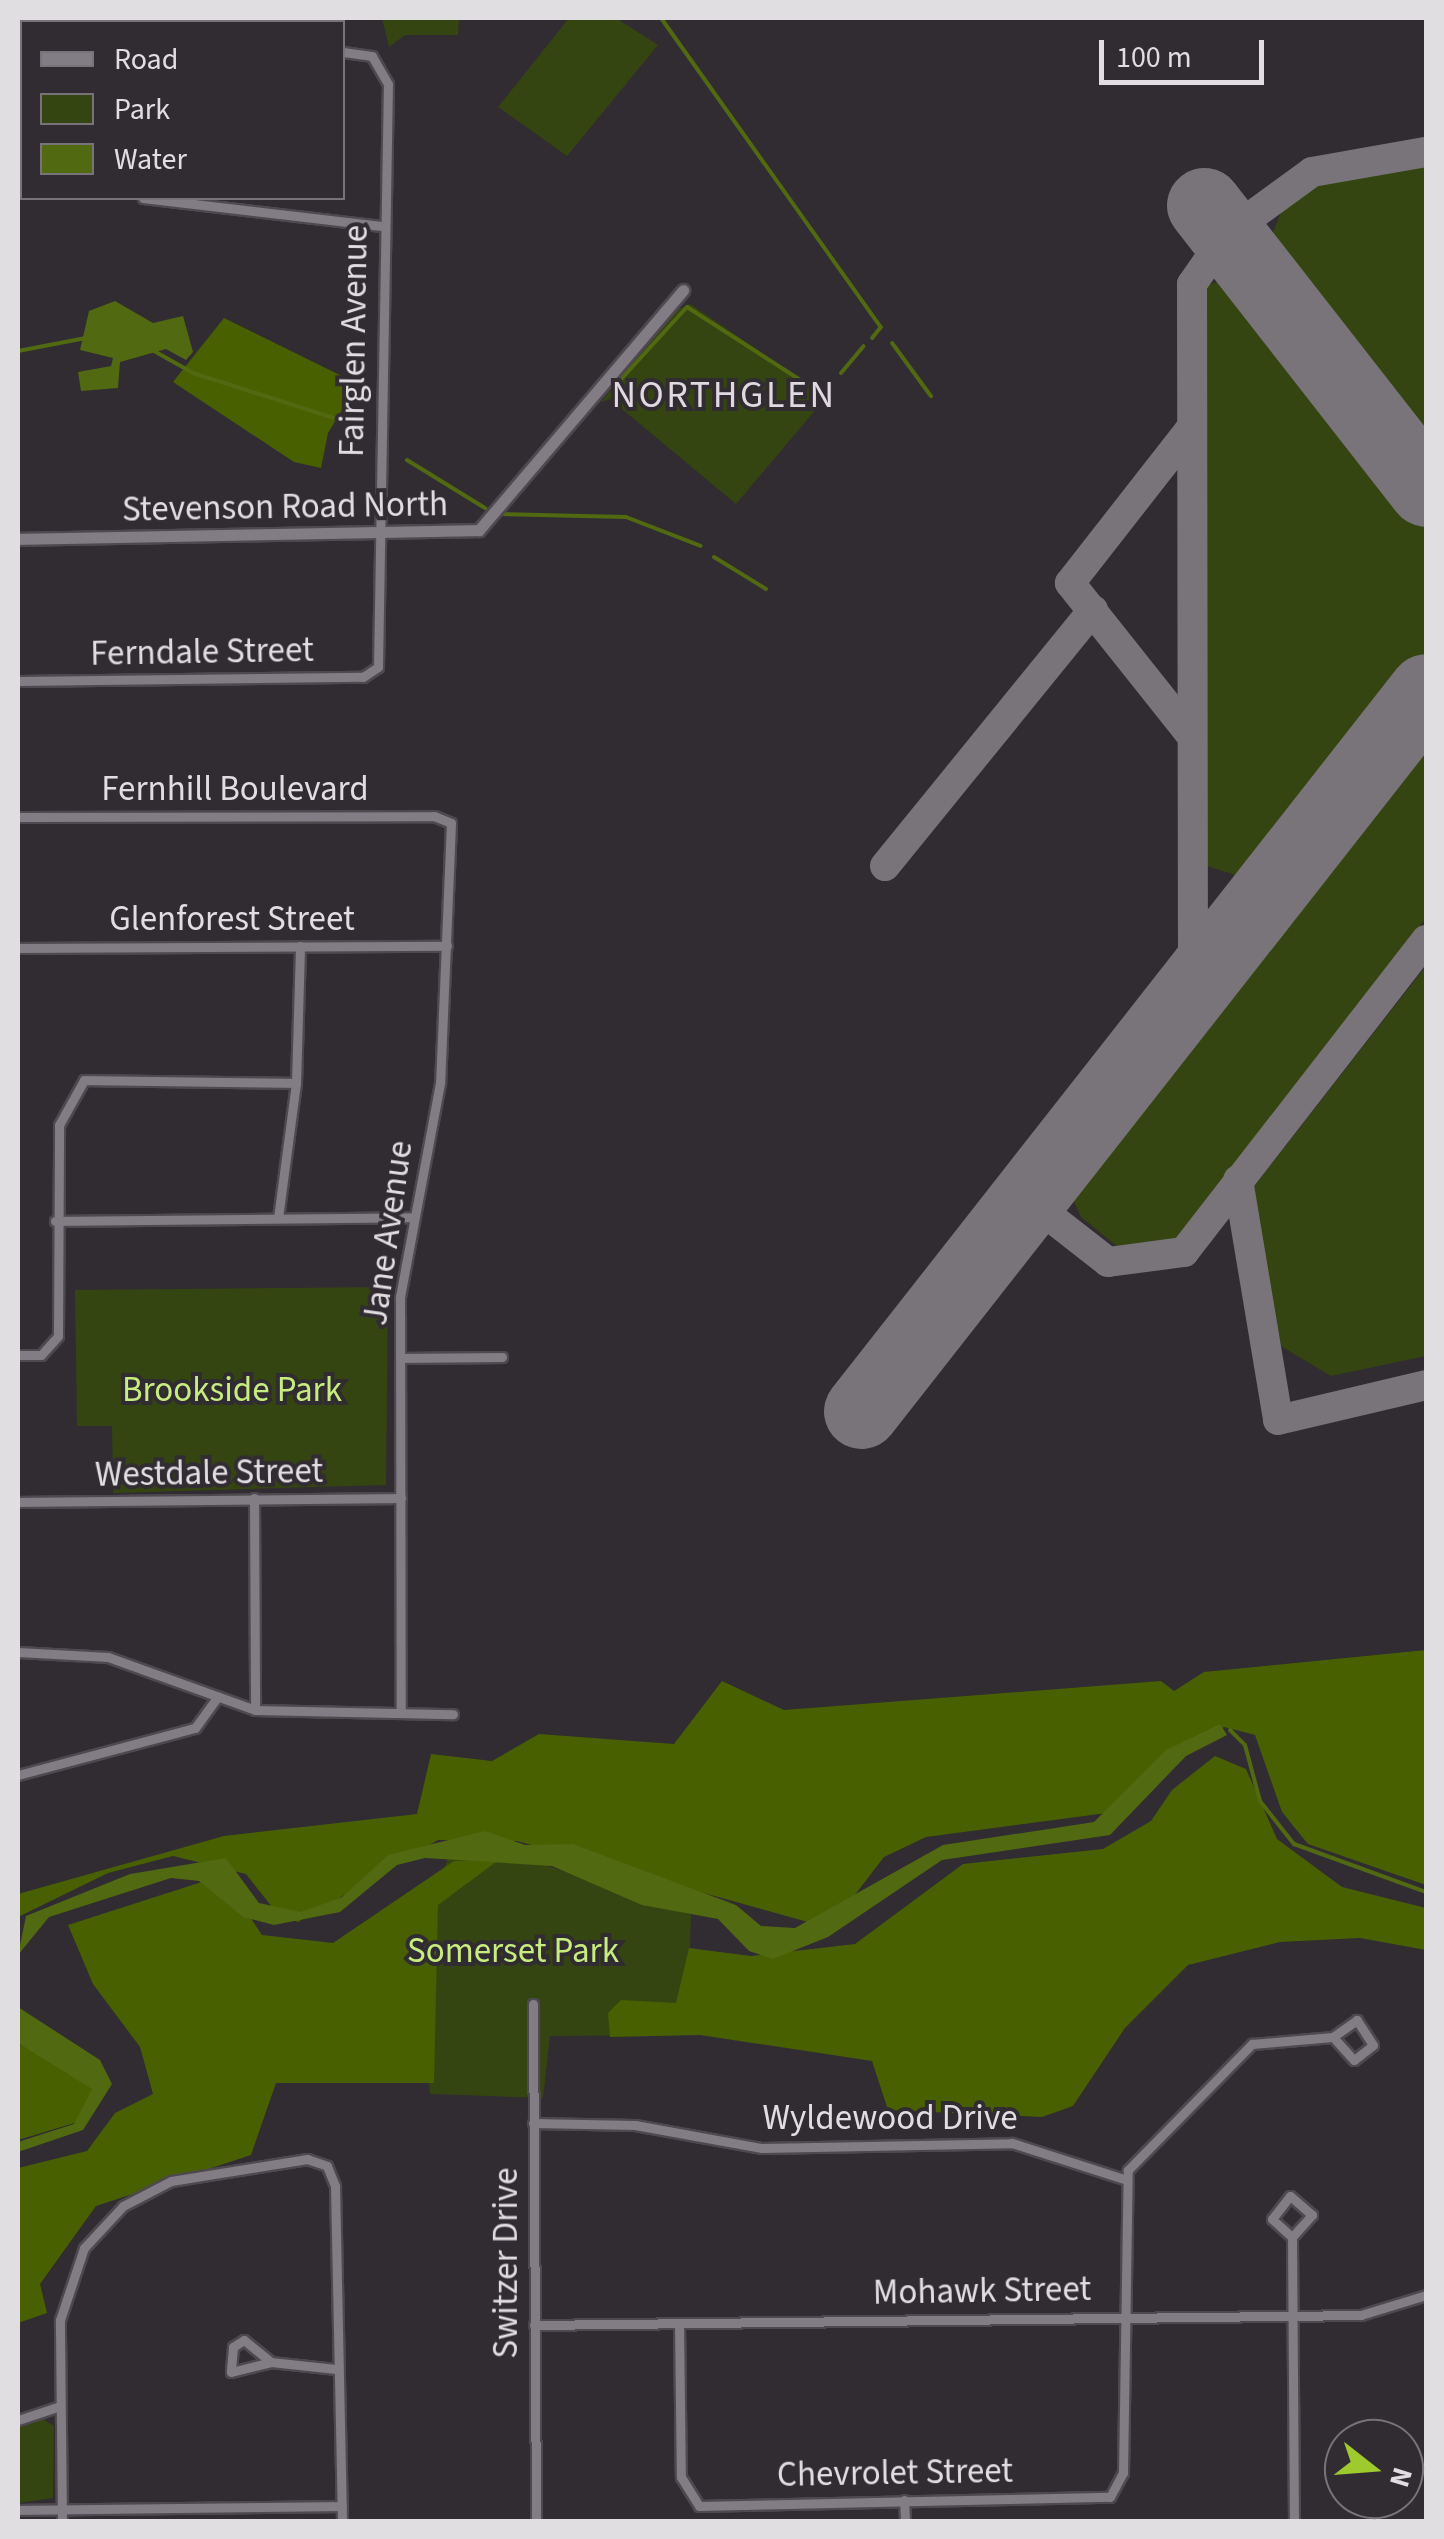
<!DOCTYPE html>
<style>
body{margin:0}
#map{position:relative;width:1444px;height:2539px;overflow:hidden;background:#312b32;font-family:"Source Sans 3",sans-serif}
div>[style]{position:absolute}
[style*='--x']{left:calc(var(--x)*1px);top:calc(var(--y)*1px);width:calc(var(--w)*1px);rotate:calc(var(--a)*1deg)}
.green>*{inset:0;background:#354511}
.forest>*{inset:0;background:#486000}
.water>*{inset:0;background:#516910}
.stream>*{height:4px;margin:-2px;padding:0 2px;transform-origin:2px;border-radius:2px;background:#516910}
.taxiway>*{height:30px;margin:-15px;padding:0 15px;transform-origin:15px;border-radius:15px;background:#79747a}
.runway>*{height:75px;margin:-37.5px;padding:0 37.5px;transform-origin:37.5px;border-radius:37.5px;background:#79747a}
.roads{filter:drop-shadow(2px 0 #4d494e) drop-shadow(-2px 0 #4d494e) drop-shadow(0 2px #4d494e) drop-shadow(0 -2px #4d494e)}
.minor>*{height:9px;margin:-4.5px;padding:0 4.5px;transform-origin:4.5px;border-radius:4.5px;background:#827c84}
.tertiary>*{height:11px;margin:-5.5px;padding:0 5.5px;transform-origin:5.5px;border-radius:5.5px;background:#827c84}
span{translate:-50% -50%;white-space:nowrap;text-align:center;line-height:1.15;-webkit-text-stroke:8px #312b32;paint-order:stroke}
.street-label{font-size:35px;color:#e1dee2}
.park-label{font-size:35px;color:#c7ed7e}
.neighbourhood-label{font-size:38px;color:#e0d9e2;letter-spacing:2.5px}
.frame{position:absolute;inset:0;border:20px solid #e1dee2;pointer-events:none}
.legend{position:absolute;left:20px;top:20px;width:325px;height:180px;box-sizing:border-box;background:#312b32;border:2px solid #777378;margin:0;padding:12px 18px;list-style:none;font-size:30px;color:#e1dee2}
.legend li{display:flex;align-items:center;gap:20px;height:50px}
.legend b{width:50px;border:2px solid #777378}
.north{position:absolute;left:1324px;top:2419px;width:100px;height:100px;box-sizing:border-box;background:#312b32;border:2px solid #777378;border-radius:50%;rotate:107deg;font-size:28px;font-weight:700;line-height:40px;text-align:center;color:#e1dee2}
.north::after{content:'';display:block;margin:auto;width:35px;height:45px;background:#9eca2e;clip-path:polygon(50% 0,100% 100%,50% 72%,0 100%)}
.scale{position:absolute;left:1099px;top:40px;width:165px;height:45px;box-sizing:border-box;border:5px solid #e1dee2;border-top:0;padding-left:12px;font-size:30px;line-height:35px;white-space:nowrap;color:#e1dee2;-webkit-text-stroke:8px #312b32;paint-order:stroke}
</style>
<div id="map">
<div class="green">
<div style="clip-path:polygon(382px 18px,459px 18px,458px 35px,405px 35px,389px 47px)"></div>
<div style="clip-path:polygon(569px 18px,616px 18px,658px 45px,567px 156px,498px 107px)"></div>
<div style="clip-path:polygon(1426px 164px,1426px 443px,1268px 245px,1291px 187px)"></div>
<div style="clip-path:polygon(1236px 278px,1426px 515px,1426px 651px,1245px 878px,1207px 866px,1190px 729px,1205px 285px)"></div>
<div style="clip-path:polygon(690px 304px,820px 392px,817px 408px,736px 504px,610px 399px,601px 402px,672px 312px)"></div>
<div style="clip-path:polygon(1426px 737px,1426px 918px,1177px 1239px,1118px 1247px,1081px 1217px,1070px 1193px)"></div>
<div style="clip-path:polygon(1426px 966px,1426px 1356px,1331px 1376px,1281px 1346px,1252px 1189px)"></div>
<div style="clip-path:polygon(388px 1287px,386px 1485px,113px 1493px,112px 1426px,77px 1426px,75px 1290px)"></div>
<div style="clip-path:polygon(448px 1858px,534px 1861px,691px 1915px,687px 2035px,550px 2036px,543px 2098px,430px 2094px,418px 1941px)"></div>
<div style="clip-path:polygon(43px 2419px,54px 2426px,53px 2498px,18px 2503px,18px 2428px)"></div>
</div>
<div class="forest">
<div style="clip-path:polygon(224px 318px,358px 384px,328px 433px,321px 468px,294px 462px,173px 382px)"></div>
<div style="clip-path:polygon(1426px 1650px,1426px 1885px,1308px 1844px,1282px 1812px,1255px 1735px,1224px 1727px,1182px 1749px,1107px 1813px,926px 1837px,884px 1857px,844px 1909px,808px 1922px,517px 1841px,438px 1840px,298px 1922px,276px 1912px,246px 1874px,173px 1856px,108px 1873px,18px 1917px,18px 1894px,224px 1836px,417px 1814px,431px 1754px,492px 1761px,539px 1734px,674px 1744px,722px 1681px,784px 1710px,1161px 1681px,1174px 1691px,1204px 1672px)"></div>
<div style="clip-path:polygon(1215px 1756px,1246px 1769px,1277px 1839px,1342px 1887px,1426px 1908px,1426px 1950px,1360px 1938px,1280px 1942px,1188px 1965px,1125px 2028px,1073px 2106px,1042px 2117px,888px 2110px,872px 2061px,700px 2035px,610px 2037px,608px 2013px,621px 2000px,676px 2003px,689px 1948px,751px 1956px,855px 1944px,963px 1864px,1103px 1849px,1151px 1821px,1172px 1790px)"></div>
<div style="clip-path:polygon(500px 1859px,438px 1905px,434px 2083px,276px 2083px,251px 2155px,96px 2206px,40px 2284px,47px 2313px,18px 2323px,18px 2168px,87px 2151px,115px 2113px,153px 2094px,140px 2047px,93px 1984px,68px 1925px,211px 1879px,230px 1887px,262px 1935px,333px 1943px,454px 1861px)"></div>
<div style="clip-path:polygon(18px 2044px,85px 2068px,97px 2099px,81px 2121px,18px 2140px)"></div>
</div>
<div class="water">
<div style="clip-path:polygon(115px 301px,153px 323px,183px 316px,193px 352px,186px 360px,166px 349px,120px 362px,118px 388px,81px 391px,78px 372px,111px 366px,113px 358px,80px 350px,89px 311px)"></div>
<div style="clip-path:polygon(1220px 1724px,1227px 1735px,1186px 1756px,1110px 1835px,942px 1860px,828px 1937px,773px 1959px,749px 1951px,718px 1919px,642px 1905px,552px 1866px,425px 1858px,397px 1865px,340px 1912px,274px 1925px,243px 1917px,199px 1881px,171px 1878px,49px 1917px,18px 1955px,26px 1916px,130px 1874px,226px 1858px,259px 1903px,301px 1912px,342px 1897px,388px 1855px,485px 1831px,525px 1845px,573px 1844px,736px 1905px,761px 1926px,795px 1928px,943px 1845px,1094px 1822px,1166px 1750px)"></div>
<div style="clip-path:polygon(18px 2007px,100px 2060px,112px 2084px,83px 2130px,18px 2152px,18px 2142px,74px 2124px,92px 2089px,18px 2043px)"></div>
</div>
<div class="stream">
<div style="--x:661;--y:18;--w:379;--a:54.6"></div>
<div style="--x:881;--y:327;--w:14;--a:129"></div>
<div style="--x:892;--y:343;--w:66;--a:53.7"></div>
<div style="--x:18;--y:351;--w:69;--a:-10.8"></div>
<div style="--x:154;--y:351;--w:45;--a:29.4"></div>
<div style="--x:193;--y:373;--w:168;--a:17.7"></div>
<div style="--x:841;--y:373;--w:35;--a:-50"></div>
<div style="--x:613;--y:388;--w:110;--a:-47.6"></div>
<div style="--x:687;--y:307;--w:151;--a:32.8"></div>
<div style="--x:407;--y:460;--w:92;--a:31.6"></div>
<div style="--x:498;--y:514;--w:128;--a:1.3"></div>
<div style="--x:626;--y:517;--w:80;--a:21.1"></div>
<div style="--x:714;--y:557;--w:61;--a:31.6"></div>
<div style="--x:1230;--y:1730;--w:21;--a:45"></div>
<div style="--x:1245;--y:1745;--w:58;--a:75"></div>
<div style="--x:1260;--y:1801;--w:55;--a:51.7"></div>
<div style="--x:1294;--y:1844;--w:140;--a:20"></div>
</div>
<div class="taxiway">
<div style="--x:1190;--y:734;--w:193;--a:-128.5"></div>
<div style="--x:1070;--y:583;--w:198;--a:-52"></div>
<div style="--x:885;--y:866;--w:330;--a:-50.9"></div>
<div style="--x:1193;--y:987;--w:703;--a:-90.08"></div>
<div style="--x:1192;--y:284;--w:61;--a:-55"></div>
<div style="--x:1227;--y:234;--w:105;--a:-36.1"></div>
<div style="--x:1312;--y:172;--w:116;--a:-10"></div>
<div style="--x:1238;--y:1180;--w:243;--a:80.5"></div>
<div style="--x:1278;--y:1420;--w:152;--a:-13.3"></div>
<div style="--x:1034;--y:1188;--w:36;--a:58"></div>
<div style="--x:1053;--y:1219;--w:70;--a:38"></div>
<div style="--x:1108;--y:1262;--w:77;--a:-7.5"></div>
<div style="--x:1184;--y:1252;--w:395;--a:-52.2"></div>
</div>
<div class="runway">
<div style="--x:1204;--y:205;--w:360;--a:52"></div>
<div style="--x:861;--y:1411;--w:915;--a:-51.88"></div>
</div>
<div class="roads">
<div class="minor">
<div style="--x:105;--y:22;--w:4;--a:-90"></div>
<div style="--x:143;--y:198;--w:242;--a:6.7"></div>
<div style="--x:18;--y:681;--w:345;--a:-0.7"></div>
<div style="--x:363;--y:677;--w:18;--a:-34"></div>
<div style="--x:378;--y:667;--w:583;--a:-89.02"></div>
<div style="--x:388;--y:84;--w:32;--a:-120"></div>
<div style="--x:372;--y:56;--w:30;--a:-172"></div>
<div style="--x:18;--y:817;--w:416;--a:-0.1"></div>
<div style="--x:434;--y:816;--w:18;--a:22"></div>
<div style="--x:451;--y:823;--w:260;--a:92.4"></div>
<div style="--x:440;--y:1083;--w:218;--a:100.6"></div>
<div style="--x:400;--y:1297;--w:415;--a:89.9"></div>
<div style="--x:18;--y:948;--w:429;--a:-0.3"></div>
<div style="--x:278;--y:1218;--w:136;--a:-82.4"></div>
<div style="--x:296;--y:1083;--w:137;--a:-88.3"></div>
<div style="--x:55;--y:1221;--w:357;--a:-0.6"></div>
<div style="--x:18;--y:1355;--w:23;--a:0"></div>
<div style="--x:41;--y:1355;--w:25;--a:-48"></div>
<div style="--x:58;--y:1336;--w:211;--a:-89.7"></div>
<div style="--x:59;--y:1125;--w:51;--a:-60.9"></div>
<div style="--x:84;--y:1080;--w:212;--a:0.8"></div>
<div style="--x:400;--y:1358;--w:102;--a:-0.6"></div>
<div style="--x:254;--y:1498;--w:212;--a:89.7"></div>
<div style="--x:18;--y:1502;--w:383;--a:-0.6"></div>
<div style="--x:18;--y:1652;--w:90;--a:3.2"></div>
<div style="--x:108;--y:1657;--w:156;--a:19.8"></div>
<div style="--x:255;--y:1710;--w:198;--a:1.2"></div>
<div style="--x:18;--y:1775;--w:183;--a:-14.9"></div>
<div style="--x:195;--y:1728;--w:39;--a:-54"></div>
<div style="--x:533;--y:2004;--w:518;--a:89.67"></div>
<div style="--x:533;--y:2123;--w:102;--a:1.1"></div>
<div style="--x:635;--y:2125;--w:129;--a:10.3"></div>
<div style="--x:762;--y:2148;--w:250;--a:-1.1"></div>
<div style="--x:1012;--y:2143;--w:118;--a:17.8"></div>
<div style="--x:1292;--y:2237;--w:30;--a:-48"></div>
<div style="--x:1312;--y:2215;--w:29;--a:-139"></div>
<div style="--x:1290;--y:2196;--w:29;--a:128"></div>
<div style="--x:1272;--y:2219;--w:27;--a:42"></div>
<div style="--x:1292;--y:2237;--w:285;--a:89.6"></div>
<div style="--x:679;--y:2323;--w:154;--a:89.3"></div>
<div style="--x:681;--y:2477;--w:34;--a:58"></div>
<div style="--x:699;--y:2506;--w:411;--a:-1.3"></div>
<div style="--x:1110;--y:2497;--w:27;--a:-62"></div>
<div style="--x:1123;--y:2473;--w:303;--a:-89.1"></div>
<div style="--x:1128;--y:2170;--w:177;--a:-45.5"></div>
<div style="--x:1252;--y:2044;--w:81;--a:-4.9"></div>
<div style="--x:1333;--y:2037;--w:31;--a:48"></div>
<div style="--x:1354;--y:2060;--w:24;--a:-38"></div>
<div style="--x:1373;--y:2045;--w:30;--a:-123"></div>
<div style="--x:1357;--y:2020;--w:29;--a:145"></div>
<div style="--x:534;--y:2325;--w:827;--a:-0.69"></div>
<div style="--x:1361;--y:2315;--w:68;--a:-17.1"></div>
<div style="--x:271;--y:2362;--w:35;--a:-141"></div>
<div style="--x:244;--y:2340;--w:13;--a:148"></div>
<div style="--x:233;--y:2347;--w:25;--a:95"></div>
<div style="--x:231;--y:2372;--w:41;--a:-14"></div>
<div style="--x:271;--y:2362;--w:65;--a:6.1"></div>
<div style="--x:18;--y:2420;--w:44;--a:-18.4"></div>
<div style="--x:904;--y:2500;--w:22;--a:87"></div>
<div style="--x:18;--y:2510;--w:324;--a:-0.7"></div>
<div style="--x:62;--y:2522;--w:202;--a:-90.6"></div>
<div style="--x:60;--y:2320;--w:76;--a:-71.6"></div>
<div style="--x:84;--y:2248;--w:57;--a:-47.1"></div>
<div style="--x:123;--y:2206;--w:54;--a:-27.5"></div>
<div style="--x:171;--y:2181;--w:138;--a:-9.2"></div>
<div style="--x:307;--y:2159;--w:21;--a:19"></div>
<div style="--x:327;--y:2166;--w:22;--a:68"></div>
<div style="--x:335;--y:2186;--w:336;--a:88.8"></div>
</div>
<div class="tertiary">
<div style="--x:18;--y:539;--w:461;--a:-1.1"></div>
<div style="--x:479;--y:530;--w:315;--a:-49.6"></div>
</div>
</div>
<div class="street-label">
<span style="left:354px;top:341px;rotate:-89deg">Fairglen Avenue</span>
<span style="left:285px;top:507px;rotate:-1deg">Stevenson Road North</span>
<span style="left:202px;top:652px;rotate:-1deg">Ferndale Street</span>
<span style="left:235px;top:789px">Fernhill Boulevard</span>
<span style="left:232px;top:919px">Glenforest Street</span>
<span style="left:388px;top:1233px;rotate:-82deg">Jane Avenue</span>
<span style="left:209px;top:1473px;rotate:-1deg">Westdale Street</span>
<span style="left:890px;top:2118px">Wyldewood Drive</span>
<span style="left:506px;top:2263px;rotate:-90deg">Switzer Drive</span>
<span style="left:982px;top:2291px;rotate:-1deg">Mohawk Street</span>
<span style="left:895px;top:2473px;rotate:-1deg">Chevrolet Street</span>
</div>
<div class="park-label">
<span style="left:232px;top:1390px">Brookside Park</span>
<span style="left:513px;top:1951px">Somerset Park</span>
</div>
<div class="neighbourhood-label">
<span style="left:724px;top:396px">NORTHGLEN</span>
</div>
<div class="frame"></div>
<ul class="legend">
<li><b style="height:12px;background:#827c84"></b>Road</li>
<li><b style="height:28px;background:#354511"></b>Park</li>
<li><b style="height:28px;background:#516910"></b>Water</li>
</ul>
<div class="north">N</div>
<div class="scale">100 m</div>
</div>
